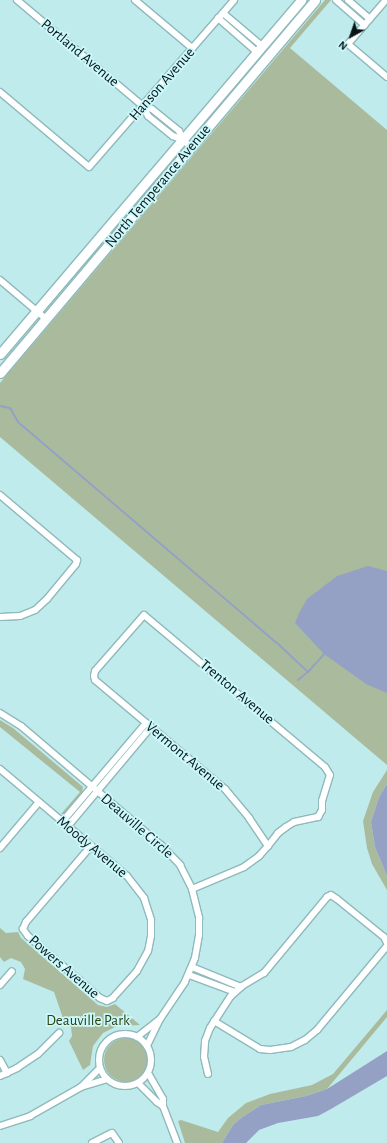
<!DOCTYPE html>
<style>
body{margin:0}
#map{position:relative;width:387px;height:1143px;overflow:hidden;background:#bfebed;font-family:"Alegreya Sans",sans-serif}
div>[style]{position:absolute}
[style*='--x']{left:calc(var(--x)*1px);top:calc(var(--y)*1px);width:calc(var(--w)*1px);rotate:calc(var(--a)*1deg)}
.green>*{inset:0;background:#aabb9d}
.round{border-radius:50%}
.water>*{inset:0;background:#95a1c4}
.stream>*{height:2px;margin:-1px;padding:0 1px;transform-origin:1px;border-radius:1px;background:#95a1c4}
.roads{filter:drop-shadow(1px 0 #8fb9bb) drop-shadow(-1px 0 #8fb9bb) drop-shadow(0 1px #8fb9bb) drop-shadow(0 -1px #8fb9bb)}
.street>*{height:6px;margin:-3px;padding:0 3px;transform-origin:3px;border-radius:3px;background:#fff}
.street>.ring{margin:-3px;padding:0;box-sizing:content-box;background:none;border:6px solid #fff;border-radius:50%}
.secondary>*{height:9px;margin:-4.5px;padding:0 4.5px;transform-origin:4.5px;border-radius:4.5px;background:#fff}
span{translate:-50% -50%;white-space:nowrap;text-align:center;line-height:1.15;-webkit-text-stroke:3.5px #ccf8fb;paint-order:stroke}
.street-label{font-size:15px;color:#061617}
.park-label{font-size:15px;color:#2b4412}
.north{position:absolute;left:331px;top:16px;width:40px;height:40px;-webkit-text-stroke:3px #ccf8fb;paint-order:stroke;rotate:220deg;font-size:11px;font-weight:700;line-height:16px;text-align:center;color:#061617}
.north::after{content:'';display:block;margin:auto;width:14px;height:18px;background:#061617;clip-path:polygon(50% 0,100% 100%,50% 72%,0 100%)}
</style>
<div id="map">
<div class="green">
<div style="clip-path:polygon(325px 0,331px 0,290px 48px,387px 130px,387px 765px,0 437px,0 383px)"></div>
<div style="clip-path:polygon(0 720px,13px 728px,83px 787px,82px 793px,64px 814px,61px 814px,80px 792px,0 727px)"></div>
<div style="clip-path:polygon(387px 770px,387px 784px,379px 797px,371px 822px,375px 847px,387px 876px,387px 890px,372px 864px,367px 848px,363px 821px,373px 792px)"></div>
<div style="clip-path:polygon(0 928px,6px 933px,18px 932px,21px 938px,98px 1005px,107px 1007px,115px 1004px,140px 1025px,117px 1026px,103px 1033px,93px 1046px,90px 1065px,83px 1070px,69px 1041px,72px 1036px,71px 1027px,64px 1021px,54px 992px,23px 979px,25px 969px,21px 962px,11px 958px,4px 962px,0 957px)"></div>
<div style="clip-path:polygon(387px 1010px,387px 1017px,327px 1089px,306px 1096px,261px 1105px,241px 1118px,233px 1125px,222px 1143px,185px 1143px,178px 1121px,181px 1120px,218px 1132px,228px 1118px,246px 1103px,270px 1094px,312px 1085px,333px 1074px)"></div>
<div class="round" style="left:104px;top:1038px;width:44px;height:44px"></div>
</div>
<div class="water">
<div style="clip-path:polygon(368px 566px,387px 571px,387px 693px,366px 684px,324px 654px,295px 623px,299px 613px,307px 599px,337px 576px)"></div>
<div style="clip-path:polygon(387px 784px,387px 876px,375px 847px,371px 822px,379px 797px)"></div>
<div style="clip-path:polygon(387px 1051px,387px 1076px,331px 1109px,318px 1116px,278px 1123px,259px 1130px,246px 1143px,222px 1143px,233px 1125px,241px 1118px,261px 1105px,306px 1096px,327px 1089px)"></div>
</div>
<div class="stream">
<div style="--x:0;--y:406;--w:10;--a:11"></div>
<div style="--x:10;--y:408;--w:16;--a:60"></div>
<div style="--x:18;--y:422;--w:339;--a:40.5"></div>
<div style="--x:276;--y:642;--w:44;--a:43.2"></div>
<div style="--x:298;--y:680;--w:13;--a:-39"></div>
<div style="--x:308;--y:672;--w:27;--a:-48"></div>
</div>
<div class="roads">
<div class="street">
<div style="--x:17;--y:0;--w:165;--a:40.1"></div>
<div style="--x:143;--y:106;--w:11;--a:63"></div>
<div style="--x:148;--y:116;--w:32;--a:39"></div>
<div style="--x:173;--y:136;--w:11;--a:22"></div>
<div style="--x:183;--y:140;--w:11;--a:41"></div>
<div style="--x:135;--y:0;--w:75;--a:40.1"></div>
<div style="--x:336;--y:0;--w:38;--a:41"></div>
<div style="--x:348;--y:0;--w:29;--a:41"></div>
<div style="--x:386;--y:0;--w:58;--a:130.8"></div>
<div style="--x:348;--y:44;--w:51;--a:40.2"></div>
<div style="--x:223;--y:13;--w:51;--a:40.2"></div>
<div style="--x:218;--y:18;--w:52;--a:41.1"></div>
<div style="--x:0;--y:92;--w:116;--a:40.1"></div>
<div style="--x:89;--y:167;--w:221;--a:-49"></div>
<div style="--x:143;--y:106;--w:9;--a:18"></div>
<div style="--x:152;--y:109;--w:35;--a:39"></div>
<div style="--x:179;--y:131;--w:10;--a:66"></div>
<div style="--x:0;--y:280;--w:60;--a:40.3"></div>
<div style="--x:0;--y:495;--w:101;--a:40.2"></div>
<div style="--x:77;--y:560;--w:4;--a:104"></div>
<div style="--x:76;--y:564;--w:45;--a:129.6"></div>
<div style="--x:47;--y:599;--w:16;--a:137"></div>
<div style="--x:35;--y:610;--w:16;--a:158"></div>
<div style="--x:20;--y:616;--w:20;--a:177"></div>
<div style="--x:0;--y:713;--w:25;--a:32"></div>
<div style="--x:21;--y:726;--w:184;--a:40.4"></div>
<div style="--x:161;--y:845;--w:28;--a:46"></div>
<div style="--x:180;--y:865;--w:27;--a:63"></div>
<div style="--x:192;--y:889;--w:30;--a:76"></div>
<div style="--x:199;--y:918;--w:17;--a:90"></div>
<div style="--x:199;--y:935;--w:23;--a:100"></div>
<div style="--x:195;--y:958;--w:26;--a:113"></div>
<div style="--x:185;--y:982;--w:45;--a:124"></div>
<div style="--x:160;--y:1019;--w:30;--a:116"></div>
<div style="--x:0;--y:769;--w:166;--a:40.1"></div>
<div style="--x:127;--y:876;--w:28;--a:52"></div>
<div style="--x:144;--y:898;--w:23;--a:72"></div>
<div style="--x:151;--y:920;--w:16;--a:90"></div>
<div style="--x:151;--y:936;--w:15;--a:101"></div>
<div style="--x:148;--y:951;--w:23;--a:119"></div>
<div style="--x:137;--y:971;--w:36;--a:132"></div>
<div style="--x:113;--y:998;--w:7;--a:153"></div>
<div style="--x:107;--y:1001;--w:8;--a:-157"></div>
<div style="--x:100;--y:998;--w:95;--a:-139.3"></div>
<div style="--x:28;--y:936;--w:9;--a:-126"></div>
<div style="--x:23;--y:929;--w:8;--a:-67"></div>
<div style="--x:26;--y:922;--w:100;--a:-49.5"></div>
<div style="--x:62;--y:822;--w:130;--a:-49.7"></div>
<div style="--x:68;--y:826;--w:129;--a:-50"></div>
<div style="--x:0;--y:848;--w:60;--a:-49.7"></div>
<div style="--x:192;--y:889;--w:56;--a:-22.9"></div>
<div style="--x:244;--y:867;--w:19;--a:-36"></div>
<div style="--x:259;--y:856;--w:13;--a:-48"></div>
<div style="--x:268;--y:846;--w:16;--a:-52"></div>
<div style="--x:278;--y:833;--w:10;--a:-37"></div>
<div style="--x:286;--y:827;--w:9;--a:-32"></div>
<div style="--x:294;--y:822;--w:25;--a:-12"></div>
<div style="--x:318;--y:817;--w:8;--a:-60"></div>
<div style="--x:322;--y:810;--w:9;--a:-90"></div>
<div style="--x:322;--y:801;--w:27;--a:-73"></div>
<div style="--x:330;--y:775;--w:9;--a:-122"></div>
<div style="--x:325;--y:767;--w:236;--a:-140"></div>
<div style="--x:144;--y:615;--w:74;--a:131.2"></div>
<div style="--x:95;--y:671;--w:5;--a:101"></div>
<div style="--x:94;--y:676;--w:4;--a:76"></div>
<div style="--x:95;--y:680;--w:170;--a:40"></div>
<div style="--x:225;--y:789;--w:38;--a:50"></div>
<div style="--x:249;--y:818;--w:34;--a:56"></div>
<div style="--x:192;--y:967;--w:53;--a:22.2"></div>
<div style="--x:189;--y:975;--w:49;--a:20.3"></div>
<div style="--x:0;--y:985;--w:18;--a:-49"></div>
<div style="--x:214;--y:1021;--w:54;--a:31.3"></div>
<div style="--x:260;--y:1049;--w:10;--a:6"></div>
<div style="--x:270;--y:1050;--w:21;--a:-8"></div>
<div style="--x:291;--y:1047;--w:16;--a:-27"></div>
<div style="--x:305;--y:1040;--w:16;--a:-40"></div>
<div style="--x:317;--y:1030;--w:109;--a:-50.2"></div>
<div class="ring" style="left:99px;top:1034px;width:46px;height:46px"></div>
<div style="--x:137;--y:1037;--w:29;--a:-38"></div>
<div style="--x:0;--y:1060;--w:15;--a:62"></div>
<div style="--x:148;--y:1073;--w:30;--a:60"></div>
<div style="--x:163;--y:1099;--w:7;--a:90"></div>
<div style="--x:163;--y:1106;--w:40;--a:69"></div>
<div style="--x:208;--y:1074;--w:17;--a:-103"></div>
<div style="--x:204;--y:1057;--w:16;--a:-86"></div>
<div style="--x:205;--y:1041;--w:14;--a:-69"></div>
<div style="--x:210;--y:1028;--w:38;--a:-57"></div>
<div style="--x:231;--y:996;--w:15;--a:-42"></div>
<div style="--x:242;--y:986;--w:26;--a:-31"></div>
<div style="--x:264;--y:973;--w:99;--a:-50.3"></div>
<div style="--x:327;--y:897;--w:4;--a:-27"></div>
<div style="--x:331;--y:895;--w:7;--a:34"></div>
<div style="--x:337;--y:899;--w:60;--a:39"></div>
<div style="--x:384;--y:937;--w:7;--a:63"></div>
<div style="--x:0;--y:1076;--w:19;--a:-25"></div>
<div style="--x:17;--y:1068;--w:25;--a:-34"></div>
<div style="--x:38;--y:1054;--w:30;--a:-45"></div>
<div style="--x:138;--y:1083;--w:27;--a:45"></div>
<div style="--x:157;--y:1102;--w:7;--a:34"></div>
<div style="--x:81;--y:1087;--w:27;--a:-45"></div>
<div style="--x:0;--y:1126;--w:32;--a:-18"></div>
<div style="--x:30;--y:1116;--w:59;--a:-29.6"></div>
<div style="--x:81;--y:1087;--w:27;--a:-17"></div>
<div style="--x:92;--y:1143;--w:22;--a:-27"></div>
<div style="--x:112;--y:1133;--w:12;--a:55"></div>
</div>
<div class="secondary">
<div style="--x:0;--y:354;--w:465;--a:-49.6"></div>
<div style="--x:0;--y:373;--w:488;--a:-49.8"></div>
</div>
</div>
<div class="street-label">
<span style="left:80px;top:53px;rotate:40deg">Portland Avenue</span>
<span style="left:162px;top:84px;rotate:-49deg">Hanson Avenue</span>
<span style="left:158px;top:186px;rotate:-50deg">North Temperance Avenue</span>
<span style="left:237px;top:692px;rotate:40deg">Trenton Avenue</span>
<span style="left:185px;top:756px;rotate:40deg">Vermont Avenue</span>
<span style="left:137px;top:826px;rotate:41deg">Deauville Circle</span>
<span style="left:92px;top:847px;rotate:40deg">Moody Avenue</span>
<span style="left:64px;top:967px;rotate:41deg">Powers Avenue</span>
</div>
<div class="park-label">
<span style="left:88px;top:1021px">Deauville Park</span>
</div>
<div class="north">N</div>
</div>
